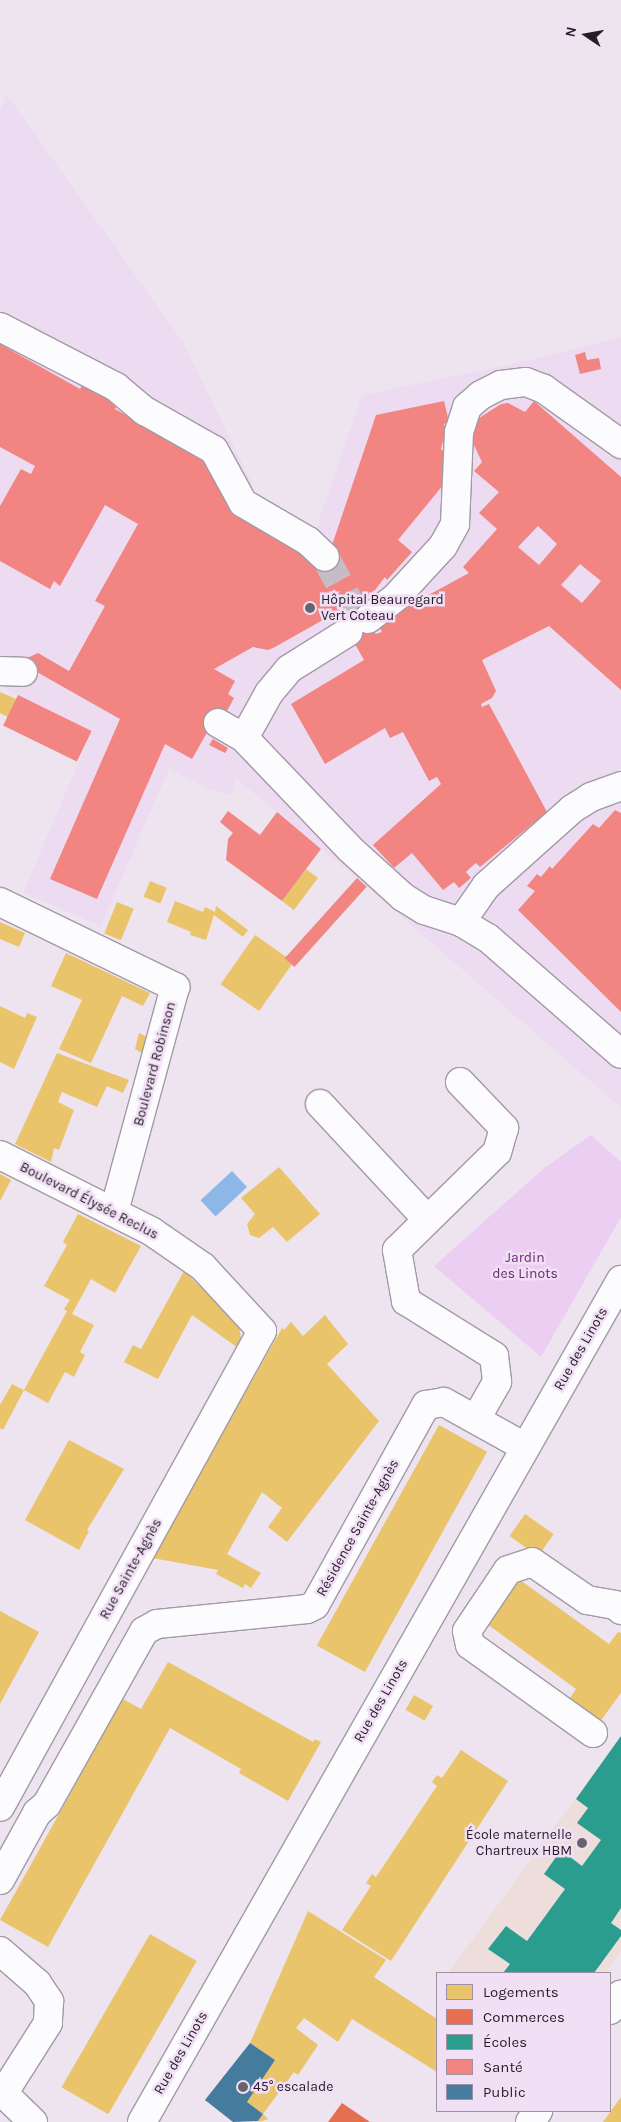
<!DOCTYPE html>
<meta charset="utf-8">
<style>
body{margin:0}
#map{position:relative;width:621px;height:2122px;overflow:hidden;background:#eee4f0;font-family:Karla,sans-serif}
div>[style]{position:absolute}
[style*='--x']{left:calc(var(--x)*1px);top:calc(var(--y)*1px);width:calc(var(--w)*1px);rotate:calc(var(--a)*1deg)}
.built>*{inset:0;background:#eddcf1}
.education>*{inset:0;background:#eddddb}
.green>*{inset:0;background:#eccef3}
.water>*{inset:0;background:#8db7e7;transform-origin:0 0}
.homes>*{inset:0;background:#e9c46a;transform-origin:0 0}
.shops>*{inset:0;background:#e76f51}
.schools>*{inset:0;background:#2a9d8f}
.health>*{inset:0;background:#f28482;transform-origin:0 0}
.public>*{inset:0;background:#457b9d}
.minor-tunnel>*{height:28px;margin-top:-14px;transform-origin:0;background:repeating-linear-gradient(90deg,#c6bcc7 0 28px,transparent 0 42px)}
.roads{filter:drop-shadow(1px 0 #a29aa4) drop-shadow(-1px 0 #a29aa4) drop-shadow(0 1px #a29aa4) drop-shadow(0 -1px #a29aa4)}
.minor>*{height:28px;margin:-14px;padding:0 14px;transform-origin:14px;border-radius:14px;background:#fcfbfd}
.dots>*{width:14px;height:14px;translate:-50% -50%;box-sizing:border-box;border:2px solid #f1dff5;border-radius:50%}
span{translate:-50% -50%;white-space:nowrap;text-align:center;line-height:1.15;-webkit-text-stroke:5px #f1dff5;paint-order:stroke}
.poi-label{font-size:14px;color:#241d25}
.left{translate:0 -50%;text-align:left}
.right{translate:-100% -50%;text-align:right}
.street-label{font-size:14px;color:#241d25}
.park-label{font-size:14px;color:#6c2879}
.legend{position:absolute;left:436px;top:1972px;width:175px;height:140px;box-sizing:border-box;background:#f1dff5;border:1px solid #9f91a2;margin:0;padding:6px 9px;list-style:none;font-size:15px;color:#241d25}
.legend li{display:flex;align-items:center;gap:10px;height:25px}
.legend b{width:25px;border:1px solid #9f91a2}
.north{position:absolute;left:561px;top:10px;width:50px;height:50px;-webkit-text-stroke:4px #f1dff5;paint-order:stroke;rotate:282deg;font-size:14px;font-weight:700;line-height:20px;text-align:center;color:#241d25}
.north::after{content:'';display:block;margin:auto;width:18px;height:22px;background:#241d25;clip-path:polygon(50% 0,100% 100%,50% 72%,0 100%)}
</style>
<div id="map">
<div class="built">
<div style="clip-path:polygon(7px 95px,183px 342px,252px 483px,250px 491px,316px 529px,362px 395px,509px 365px,621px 337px,621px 1108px,357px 878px,235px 778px,233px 795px,211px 790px,169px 769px,101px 926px,23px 893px,92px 731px,0 686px,0 111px)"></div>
</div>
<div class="education">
<div style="clip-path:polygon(621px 1736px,621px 1951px,605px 1973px,448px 1973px)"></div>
</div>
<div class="green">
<div style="clip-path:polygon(591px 1135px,621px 1162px,621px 1217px,541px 1357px,434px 1266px,543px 1169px)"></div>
</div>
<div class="water">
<div style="left:232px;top:1171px;width:22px;height:43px;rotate:47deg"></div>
</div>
<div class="homes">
<div style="clip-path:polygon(0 692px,16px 699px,8px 717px,0 713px)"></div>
<div style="left:306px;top:869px;width:15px;height:40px;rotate:37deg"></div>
<div style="left:150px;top:881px;width:18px;height:17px;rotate:22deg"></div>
<div style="clip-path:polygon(175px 901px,203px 912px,205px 907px,215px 912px,216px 906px,248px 930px,243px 937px,214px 915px,206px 940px,190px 935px,191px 932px,167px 922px)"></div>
<div style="left:117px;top:902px;width:18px;height:34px;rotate:22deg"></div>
<div style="clip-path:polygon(0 922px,25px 933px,19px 947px,0 939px)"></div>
<div style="left:255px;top:935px;width:47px;height:60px;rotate:35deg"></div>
<div style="clip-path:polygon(66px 953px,150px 993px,143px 1006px,122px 996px,91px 1063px,59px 1049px,82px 1000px,51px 986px)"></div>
<div style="clip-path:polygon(0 1006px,25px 1018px,27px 1013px,37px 1017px,14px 1069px,0 1062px)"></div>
<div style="clip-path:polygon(139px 1033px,149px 1038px,144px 1054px,135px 1049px)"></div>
<div style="clip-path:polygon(57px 1053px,129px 1080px,123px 1093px,107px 1086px,97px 1107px,62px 1092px,58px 1102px,74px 1110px,59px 1150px,54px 1148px,51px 1162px,15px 1144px)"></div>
<div style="clip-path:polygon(279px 1167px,320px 1214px,287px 1242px,273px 1227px,259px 1238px,250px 1235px,247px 1224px,255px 1214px,241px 1198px)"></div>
<div style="clip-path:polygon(0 1174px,11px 1180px,0 1201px)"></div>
<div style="clip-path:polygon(78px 1214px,141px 1246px,115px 1293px,91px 1279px,72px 1314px,94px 1325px,80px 1352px,85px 1355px,74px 1377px,65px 1372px,48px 1403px,24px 1390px,3px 1430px,0 1428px,0 1405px,12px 1384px,24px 1390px,67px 1311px,64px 1309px,70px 1300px,44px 1286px,67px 1245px,63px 1242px)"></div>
<div style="clip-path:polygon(184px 1271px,239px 1325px,241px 1339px,238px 1348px,192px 1315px,158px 1379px,124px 1362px,133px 1345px,141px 1349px)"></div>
<div style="clip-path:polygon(325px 1315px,348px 1344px,327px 1364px,379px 1421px,287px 1542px,268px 1527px,282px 1508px,262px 1492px,227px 1554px,261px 1573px,251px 1588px,245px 1584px,243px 1588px,216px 1574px,218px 1570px,152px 1558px,282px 1328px,284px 1330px,291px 1322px,303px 1336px)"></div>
<div style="left:439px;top:1425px;width:55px;height:252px;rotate:29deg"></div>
<div style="clip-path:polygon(69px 1440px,124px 1469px,87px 1530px,89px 1531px,79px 1550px,25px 1520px)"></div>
<div style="left:525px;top:1514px;width:35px;height:27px;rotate:35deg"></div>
<div style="clip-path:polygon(520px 1580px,609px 1644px,618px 1632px,621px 1633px,621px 1693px,599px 1723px,568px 1701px,576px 1689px,487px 1624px)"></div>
<div style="clip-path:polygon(0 1611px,39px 1632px,0 1704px)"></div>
<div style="clip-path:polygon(168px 1662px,313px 1742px,315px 1739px,321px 1742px,288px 1801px,239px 1773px,241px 1769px,170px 1728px,48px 1947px,0 1920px,123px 1699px,141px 1709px)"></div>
<div style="left:414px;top:1695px;width:22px;height:17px;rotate:30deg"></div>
<div style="clip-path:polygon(461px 1750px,508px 1781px,391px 1961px,342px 1930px,371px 1886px,366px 1883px,372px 1874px,376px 1877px,437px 1786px,432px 1782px,437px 1775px,442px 1778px)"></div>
<div style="clip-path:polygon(308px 1911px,386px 1960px,374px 1977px,437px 2019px,437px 2072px,352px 2019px,338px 2042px,304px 2018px,296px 2028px,318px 2045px,298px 2075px,294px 2072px,263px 2114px,247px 2102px,275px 2060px,250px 2043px)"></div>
<div style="left:150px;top:1934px;width:54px;height:177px;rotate:30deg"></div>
<div style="clip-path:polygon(621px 2097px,621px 2122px,603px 2122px)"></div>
<div style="clip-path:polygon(263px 2114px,268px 2119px,260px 2122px,258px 2121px)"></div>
</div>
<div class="shops">
<div style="clip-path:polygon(342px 2103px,370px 2122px,328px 2122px)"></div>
</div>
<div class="schools">
<div style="clip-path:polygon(621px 1736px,621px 1908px,611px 1923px,621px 1930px,621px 1936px,594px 1973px,503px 1973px,510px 1964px,488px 1949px,506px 1926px,527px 1941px,565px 1889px,544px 1874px,561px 1850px,582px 1866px,601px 1840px,577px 1823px,588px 1808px,576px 1799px)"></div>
</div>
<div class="health">
<div style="clip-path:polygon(evenodd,0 344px,80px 389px,86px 378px,121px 397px,115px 409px,218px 467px,212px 477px,226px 484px,231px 496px,226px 504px,300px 546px,329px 554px,376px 415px,444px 401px,449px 422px,444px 424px,446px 429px,441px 449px,450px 457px,448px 479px,398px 540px,412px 552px,387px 580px,385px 577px,375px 590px,357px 601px,376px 634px,382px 632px,377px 623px,469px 573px,463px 567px,497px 529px,479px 513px,499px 492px,474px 471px,482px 462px,471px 439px,476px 420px,501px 404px,508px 403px,525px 412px,534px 401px,621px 477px,621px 690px,549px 626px,482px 660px,496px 691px,492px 698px,481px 704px,482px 707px,489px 704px,547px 812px,480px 867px,476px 863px,470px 868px,466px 872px,471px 878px,459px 888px,454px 882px,443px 890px,412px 853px,394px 868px,373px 845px,441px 784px,437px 777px,429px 781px,403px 732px,390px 738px,385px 728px,325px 764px,291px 704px,364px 660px,337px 612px,275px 647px,268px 650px,253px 647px,214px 669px,235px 681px,228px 694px,234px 698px,227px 711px,221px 708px,192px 759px,165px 744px,97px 899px,50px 879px,120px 719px,19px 662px,38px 653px,69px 671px,105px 606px,95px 601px,138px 524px,105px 505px,60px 586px,54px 581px,50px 589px,0 561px,0 506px,21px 469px,31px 474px,35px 466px,0 447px,0 344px,538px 526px,557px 544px,539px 565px,518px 547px,538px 526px,0 344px,580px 564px,601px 581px,582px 603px,561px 585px,580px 564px)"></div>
<div style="clip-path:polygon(585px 352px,587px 360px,599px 358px,601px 369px,580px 374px,575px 355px)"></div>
<div style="left:18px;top:695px;width:82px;height:34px;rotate:26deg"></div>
<div style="clip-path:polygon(213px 739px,228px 748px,225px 753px,209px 745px)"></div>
<div style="clip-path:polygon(615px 810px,621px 813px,621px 1012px,518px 910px,535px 891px,527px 886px,537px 874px,541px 877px,550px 866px,552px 869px,593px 824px,599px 828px)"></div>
<div style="clip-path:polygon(228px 811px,260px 835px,277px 812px,321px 849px,282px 901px,226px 860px,228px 839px,233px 833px,220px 822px)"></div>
<div style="left:357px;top:878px;width:13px;height:108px;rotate:42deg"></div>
</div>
<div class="public">
<div style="clip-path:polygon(250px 2043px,275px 2060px,247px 2102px,263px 2114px,258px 2121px,233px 2122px,205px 2100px)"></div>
</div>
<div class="minor-tunnel">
<div style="--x:325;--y:557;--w:75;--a:61.4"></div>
</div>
<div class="roads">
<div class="minor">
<div style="--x:0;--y:327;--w:131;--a:27.3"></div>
<div style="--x:116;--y:387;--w:38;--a:40"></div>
<div style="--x:145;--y:411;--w:79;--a:29.5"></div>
<div style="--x:214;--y:450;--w:60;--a:61.3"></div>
<div style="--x:243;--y:503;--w:75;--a:30.3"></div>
<div style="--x:308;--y:541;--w:23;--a:43"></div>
<div style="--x:368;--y:619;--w:37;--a:-38"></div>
<div style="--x:397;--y:596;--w:68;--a:-47.4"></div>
<div style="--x:443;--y:546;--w:25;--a:-61"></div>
<div style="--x:455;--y:524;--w:92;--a:-87.5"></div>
<div style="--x:459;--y:432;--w:26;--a:-72"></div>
<div style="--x:467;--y:407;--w:18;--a:-41"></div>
<div style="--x:481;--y:395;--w:22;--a:-27"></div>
<div style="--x:501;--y:385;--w:25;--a:-7"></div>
<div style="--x:526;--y:382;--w:19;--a:21"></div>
<div style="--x:544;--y:389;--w:95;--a:35.5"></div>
<div style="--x:0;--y:671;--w:23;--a:2"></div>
<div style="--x:218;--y:723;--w:30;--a:30"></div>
<div style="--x:244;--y:738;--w:153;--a:46.3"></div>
<div style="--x:350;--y:849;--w:72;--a:42.2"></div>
<div style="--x:403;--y:897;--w:25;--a:32"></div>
<div style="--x:424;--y:910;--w:39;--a:18"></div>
<div style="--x:461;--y:922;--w:31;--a:31"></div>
<div style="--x:488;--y:938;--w:176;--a:41.1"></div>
<div style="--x:244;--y:738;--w:51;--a:-60.9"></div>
<div style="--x:269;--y:693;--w:31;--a:-50"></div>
<div style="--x:289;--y:669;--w:70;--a:-32.1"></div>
<div style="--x:0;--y:902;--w:195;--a:25.9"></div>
<div style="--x:175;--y:987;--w:233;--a:105.2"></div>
<div style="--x:461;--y:922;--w:44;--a:-55.2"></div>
<div style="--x:486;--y:886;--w:115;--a:-41.8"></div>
<div style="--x:572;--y:809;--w:22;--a:-32"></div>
<div style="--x:591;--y:797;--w:32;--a:-20"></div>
<div style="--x:460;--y:1082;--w:64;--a:46.3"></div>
<div style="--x:504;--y:1128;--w:25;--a:106"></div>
<div style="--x:497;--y:1152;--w:140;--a:135.6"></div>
<div style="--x:397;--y:1250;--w:52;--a:80"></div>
<div style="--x:406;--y:1301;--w:104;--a:32"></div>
<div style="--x:494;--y:1356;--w:26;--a:83"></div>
<div style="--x:497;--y:1382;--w:43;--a:119.6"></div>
<div style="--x:320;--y:1104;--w:157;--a:47.1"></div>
<div style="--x:0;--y:1155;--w:169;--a:26.7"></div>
<div style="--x:151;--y:1231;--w:63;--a:34.7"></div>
<div style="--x:203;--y:1267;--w:87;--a:47.3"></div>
<div style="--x:262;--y:1331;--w:543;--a:118.83"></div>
<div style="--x:593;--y:1733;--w:151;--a:-144.4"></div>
<div style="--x:470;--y:1645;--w:14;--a:-102"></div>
<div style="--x:467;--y:1631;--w:73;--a:-56.1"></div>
<div style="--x:508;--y:1570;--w:25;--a:-18"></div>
<div style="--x:532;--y:1562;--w:67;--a:34.6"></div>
<div style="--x:587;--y:1600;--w:28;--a:10"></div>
<div style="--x:615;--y:1605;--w:8;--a:40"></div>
<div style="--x:0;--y:1880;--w:77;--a:-61.1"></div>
<div style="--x:37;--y:1813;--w:13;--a:-42"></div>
<div style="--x:47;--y:1804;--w:198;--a:-60.7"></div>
<div style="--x:144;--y:1631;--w:15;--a:-28"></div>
<div style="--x:157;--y:1624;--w:151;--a:-5.7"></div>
<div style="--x:307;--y:1609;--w:9;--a:-27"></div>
<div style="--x:315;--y:1605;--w:229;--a:-61"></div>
<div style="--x:426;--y:1405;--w:18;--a:-9"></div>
<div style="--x:444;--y:1402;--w:93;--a:29.1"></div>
<div style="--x:0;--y:1951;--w:49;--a:40.9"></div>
<div style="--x:37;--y:1983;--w:22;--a:56"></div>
<div style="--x:49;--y:2001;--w:22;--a:93"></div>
<div style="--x:48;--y:2023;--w:84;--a:122.4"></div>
<div style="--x:610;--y:2010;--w:19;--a:-55"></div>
<div style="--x:0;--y:2090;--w:46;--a:44.1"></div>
<div style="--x:142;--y:2122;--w:969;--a:-60.37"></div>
<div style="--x:530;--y:2122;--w:14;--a:-54"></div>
</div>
</div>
<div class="dots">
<div style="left:310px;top:608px;background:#6b636c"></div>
<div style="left:582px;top:1843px;background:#6b636c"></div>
<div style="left:243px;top:2087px;background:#6b636c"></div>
</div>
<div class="poi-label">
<span class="left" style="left:321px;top:608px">Hôpital Beauregard<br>Vert Coteau</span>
<span class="right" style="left:572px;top:1843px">École maternelle<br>Chartreux HBM</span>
<span class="left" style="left:253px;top:2087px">45° escalade</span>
</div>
<div class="street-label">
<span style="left:155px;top:1064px;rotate:-75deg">Boulevard Robinson</span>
<span style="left:89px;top:1201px;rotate:27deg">Boulevard Élysée Reclus</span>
<span style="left:581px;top:1349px;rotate:-60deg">Rue des Linots</span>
<span style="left:358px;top:1528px;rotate:-61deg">Résidence Sainte-Agnès</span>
<span style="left:131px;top:1569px;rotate:-61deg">Rue Sainte-Agnès</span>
<span style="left:381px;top:1701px;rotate:-60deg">Rue des Linots</span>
<span style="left:181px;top:2053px;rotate:-60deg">Rue des Linots</span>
</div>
<div class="park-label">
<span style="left:525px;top:1266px">Jardin<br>des Linots</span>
</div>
<ul class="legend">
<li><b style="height:14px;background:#e9c46a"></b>Logements</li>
<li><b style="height:14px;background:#e76f51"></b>Commerces</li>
<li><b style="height:14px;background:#2a9d8f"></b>Écoles</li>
<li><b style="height:14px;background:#f28482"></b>Santé</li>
<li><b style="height:14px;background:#457b9d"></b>Public</li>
</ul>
<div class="north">N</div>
</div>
